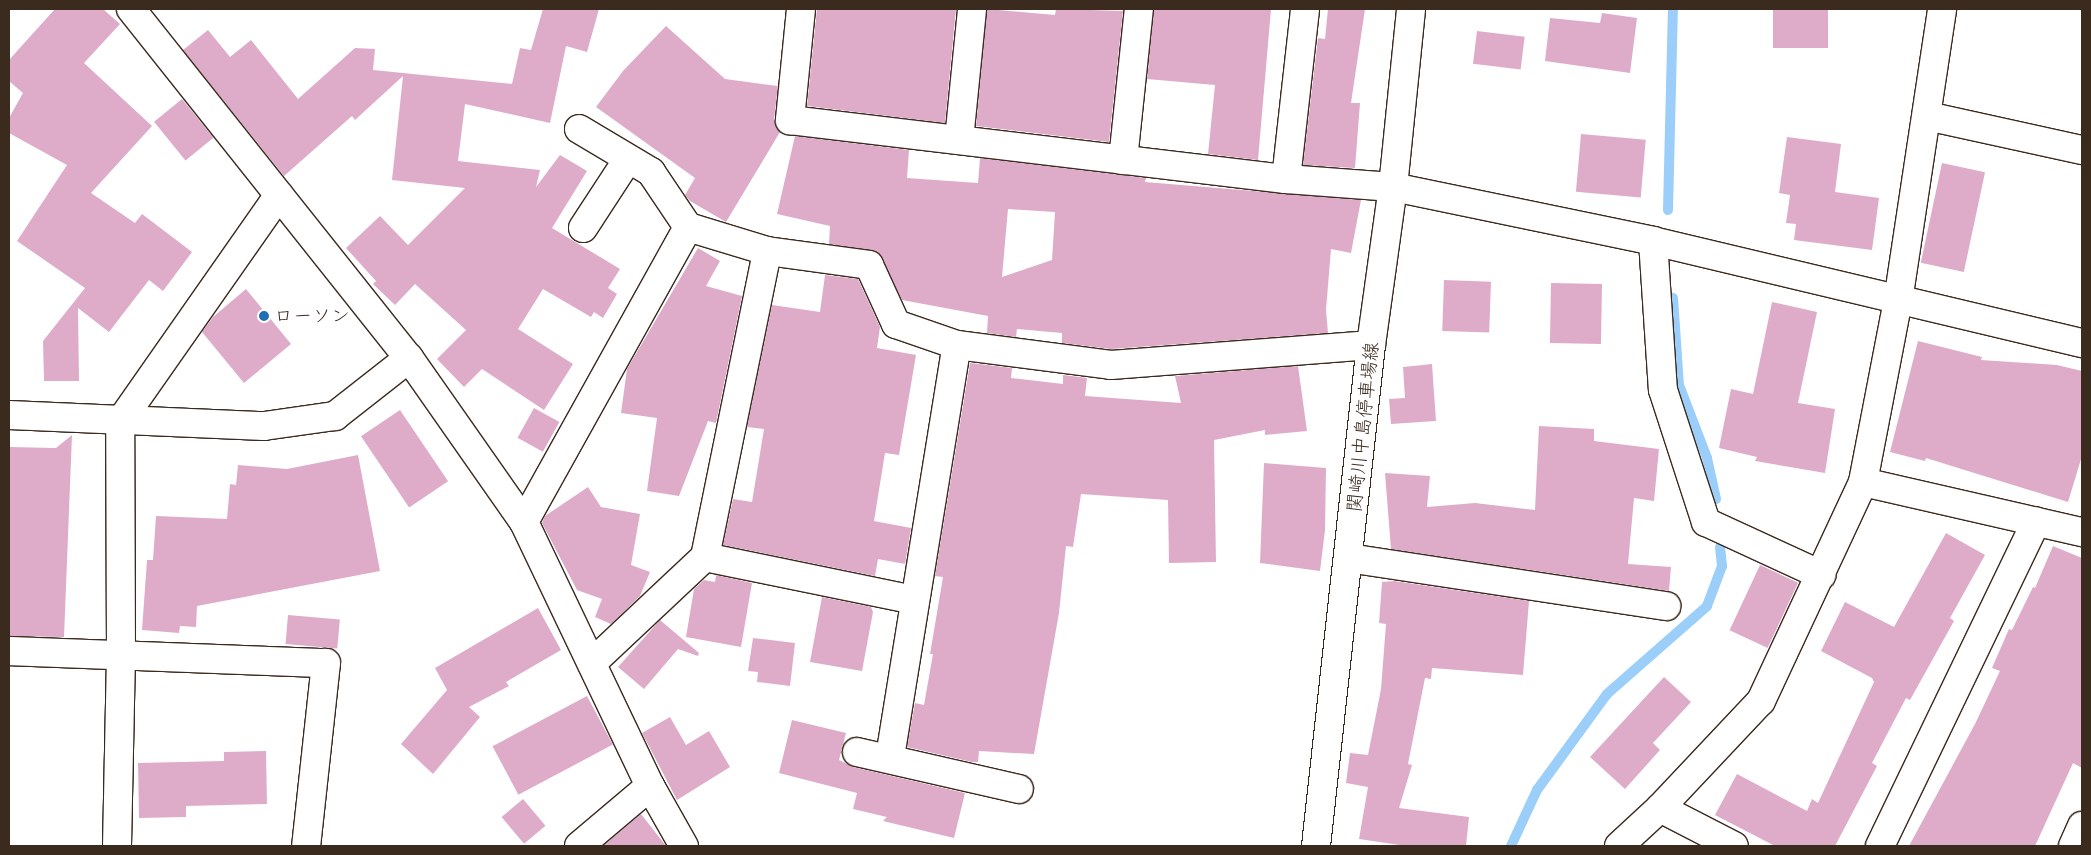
<!DOCTYPE html>
<meta charset="utf-8">
<style>
body{margin:0}
#map{position:relative;width:2091px;height:855px;overflow:hidden;background:#fff;font-family:"Patrick Hand","Klee One",sans-serif}
div>[style]{position:absolute}
[style*='--x']{left:calc(var(--x)*1px);top:calc(var(--y)*1px);width:calc(var(--w)*1px);rotate:calc(var(--a)*1deg)}
.stream>*{height:10px;margin:-5px;padding:0 5px;transform-origin:5px;border-radius:5px;background:#9bcef9}
.building>*{inset:0;background:#deacc9;transform-origin:0 0}
.roads{filter:drop-shadow(1px 0 #3b2a1e) drop-shadow(-1px 0 #3b2a1e) drop-shadow(0 1px #3b2a1e) drop-shadow(0 -1px #3b2a1e)}
.minor>*{height:28px;margin:-14px;padding:0 14px;transform-origin:14px;border-radius:14px;background:#fff}
.major>*{height:28px;margin:-14px;padding:0 14px;transform-origin:14px;border-radius:14px;background:#fff}
.dots>*{width:14px;height:14px;translate:-50% -50%;box-sizing:border-box;border:2px solid #fff;border-radius:50%}
span{translate:-50% -50%;white-space:nowrap;text-align:center;line-height:1.15;-webkit-text-stroke:4px #fff;paint-order:stroke}
.poi-label{font-size:19px;color:#3b2a1e}
.left{translate:0 -50%;text-align:left}
.street-label{font-size:19px;color:#3b2a1e}
.frame{position:absolute;inset:0;border:10px solid #3b2a1e;pointer-events:none}
</style>
<div id="map">
<div class="stream">
<div style="--x:1668;--y:210;--w:201;--a:-88.6"></div>
<div style="--x:1673;--y:298;--w:87;--a:86.1"></div>
<div style="--x:1679;--y:385;--w:78;--a:69"></div>
<div style="--x:1707;--y:458;--w:42;--a:77.6"></div>
<div style="--x:1511;--y:846;--w:62;--a:-65.1"></div>
<div style="--x:1537;--y:790;--w:119;--a:-53.9"></div>
<div style="--x:1607;--y:694;--w:133;--a:-41.3"></div>
<div style="--x:1707;--y:606;--w:43;--a:-69.4"></div>
<div style="--x:1722;--y:566;--w:19;--a:-96"></div>
</div>
<div class="building">
<div style="clip-path:polygon(55px 9px,103px 9px,120px 24px,84px 63px,152px 126px,91px 193px,135px 223px,142px 214px,192px 252px,163px 291px,149px 280px,109px 332px,78px 308px,79px 381px,44px 381px,43px 341px,85px 288px,17px 241px,67px 165px,9px 133px,9px 118px,23px 93px,9px 81px,9px 60px)"></div>
<div style="clip-path:polygon(543px 9px,599px 9px,587px 52px,566px 46px,550px 123px,465px 104px,458px 161px,540px 170px,536px 187px,560px 155px,587px 171px,552px 228px,620px 269px,608px 288px,617px 294px,603px 318px,594px 312px,591px 317px,543px 289px,518px 329px,573px 364px,544px 410px,482px 369px,464px 387px,437px 359px,466px 330px,415px 284px,395px 305px,373px 284px,376px 281px,346px 248px,380px 216px,408px 245px,465px 188px,392px 180px,403px 76px,355px 120px,352px 116px,284px 176px,183px 50px,208px 30px,230px 57px,251px 40px,298px 99px,355px 48px,375px 49px,373px 70px,512px 84px,520px 48px,531px 50px)"></div>
<div style="clip-path:polygon(817px 9px,956px 9px,945px 123px,807px 106px)"></div>
<div style="clip-path:polygon(987px 9px,1055px 15px,1056px 9px,1123px 11px,1109px 142px,976px 126px)"></div>
<div style="clip-path:polygon(1154px 9px,1271px 9px,1258px 160px,1208px 154px,1215px 85px,1147px 79px)"></div>
<div style="clip-path:polygon(1328px 9px,1365px 9px,1351px 103px,1360px 103px,1355px 168px,1303px 165px,1318px 38px,1325px 39px)"></div>
<div style="left:1773px;top:9px;width:55px;height:39px"></div>
<div style="clip-path:polygon(1602px 13px,1637px 18px,1630px 73px,1545px 61px,1550px 18px,1600px 23px)"></div>
<div style="clip-path:polygon(666px 26px,725px 79px,778px 86px,774px 119px,780px 132px,726px 222px,690px 201px,685px 195px,695px 178px,596px 107px,623px 71px)"></div>
<div style="left:1477px;top:31px;width:48px;height:33px;rotate:7deg"></div>
<div style="left:182px;top:99px;width:50px;height:36px;rotate:51deg"></div>
<div style="left:1581px;top:134px;width:65px;height:58px;rotate:5deg"></div>
<div style="clip-path:polygon(evenodd,795px 136px,909px 150px,907px 178px,978px 183px,980px 158px,1146px 178px,1145px 182px,1361px 200px,1351px 253px,1331px 249px,1326px 310px,1328px 333px,1111px 349px,1062px 343px,1062px 333px,1017px 329px,1016px 337px,987px 333px,988px 316px,902px 300px,878px 252px,829px 244px,830px 226px,777px 214px,795px 136px,1008px 209px,1055px 212px,1052px 260px,1002px 277px,1008px 209px)"></div>
<div style="clip-path:polygon(1787px 137px,1841px 144px,1835px 192px,1879px 198px,1872px 250px,1794px 240px,1796px 224px,1786px 223px,1790px 195px,1779px 193px)"></div>
<div style="left:1942px;top:163px;width:44px;height:102px;rotate:12deg"></div>
<div style="clip-path:polygon(698px 248px,720px 261px,706px 286px,742px 296px,716px 423px,708px 421px,679px 496px,647px 491px,657px 418px,621px 413px,627px 369px)"></div>
<div style="clip-path:polygon(825px 275px,858px 279px,880px 327px,877px 348px,916px 355px,899px 455px,885px 453px,874px 521px,911px 528px,905px 564px,878px 559px,875px 576px,723px 545px,733px 499px,752px 502px,764px 429px,747px 427px,772px 305px,820px 312px)"></div>
<div style="left:1444px;top:280px;width:47px;height:51px;rotate:2deg"></div>
<div style="left:1551px;top:283px;width:51px;height:60px;rotate:1deg"></div>
<div style="clip-path:polygon(246px 289px,291px 344px,244px 383px,202px 332px,213px 317px)"></div>
<div style="clip-path:polygon(1772px 302px,1817px 312px,1798px 403px,1835px 409px,1825px 473px,1755px 461px,1757px 457px,1719px 448px,1731px 389px,1753px 394px)"></div>
<div style="clip-path:polygon(1918px 341px,1982px 357px,1981px 360px,2057px 365px,2082px 371px,2082px 456px,2068px 502px,1926px 458px,1925px 461px,1890px 452px)"></div>
<div style="clip-path:polygon(970px 363px,1012px 368px,1011px 378px,1063px 384px,1063px 375px,1087px 378px,1085px 396px,1181px 403px,1175px 376px,1298px 366px,1307px 431px,1265px 435px,1265px 430px,1214px 440px,1216px 562px,1169px 563px,1168px 500px,1081px 494px,1073px 547px,1066px 546px,1059px 613px,1034px 754px,979px 751px,978px 762px,972px 762px,907px 747px,915px 703px,924px 705px,933px 654px,930px 654px,943px 577px,935px 576px)"></div>
<div style="clip-path:polygon(1432px 364px,1436px 421px,1391px 424px,1389px 399px,1405px 398px,1403px 367px)"></div>
<div style="left:534px;top:408px;width:29px;height:34px;rotate:29deg"></div>
<div style="left:400px;top:410px;width:86px;height:47px;rotate:56deg"></div>
<div style="clip-path:polygon(1539px 426px,1594px 429px,1594px 441px,1659px 449px,1654px 501px,1634px 498px,1628px 564px,1671px 567px,1669px 591px,1391px 549px,1385px 473px,1430px 476px,1427px 507px,1475px 503px,1535px 510px)"></div>
<div style="clip-path:polygon(72px 435px,64px 637px,9px 636px,9px 447px,56px 448px)"></div>
<div style="clip-path:polygon(358px 455px,380px 571px,197px 606px,196px 627px,180px 626px,179px 633px,142px 630px,147px 560px,153px 560px,156px 516px,227px 519px,230px 484px,236px 485px,238px 465px,287px 469px)"></div>
<div style="clip-path:polygon(1264px 463px,1326px 468px,1325px 530px,1320px 571px,1260px 563px)"></div>
<div style="clip-path:polygon(588px 487px,601px 507px,640px 514px,631px 565px,650px 572px,640px 596px,611px 624px,595px 617px,602px 599px,577px 590px,542px 523px,545px 516px)"></div>
<div style="clip-path:polygon(1946px 533px,1985px 555px,1950px 618px,1954px 621px,1910px 700px,1906px 698px,1872px 763px,1877px 766px,1835px 846px,1775px 846px,1715px 815px,1737px 774px,1807px 811px,1812px 799px,1818px 803px,1874px 682px,1872px 678px,1821px 651px,1845px 602px,1894px 627px)"></div>
<div style="clip-path:polygon(2053px 546px,2082px 558px,2082px 768px,2073px 763px,2035px 846px,1909px 846px,1975px 724px,2000px 671px,1992px 668px,2009px 629px,2012px 630px,2033px 587px,2035px 588px)"></div>
<div style="left:1760px;top:565px;width:42px;height:72px;rotate:25deg"></div>
<div style="clip-path:polygon(716px 575px,752px 583px,741px 647px,686px 637px,694px 589px,704px 580px,715px 582px)"></div>
<div style="clip-path:polygon(1394px 581px,1529px 601px,1523px 675px,1432px 668px,1431px 679px,1425px 678px,1408px 764px,1412px 765px,1399px 808px,1469px 817px,1466px 846px,1406px 846px,1359px 839px,1368px 787px,1346px 783px,1350px 753px,1368px 755px,1381px 689px,1386px 624px,1379px 623px,1382px 582px)"></div>
<div style="clip-path:polygon(822px 597px,871px 607px,873px 612px,862px 671px,810px 662px)"></div>
<div style="clip-path:polygon(538px 608px,561px 650px,506px 682px,509px 686px,469px 707px,480px 717px,433px 774px,401px 744px,447px 690px,435px 668px)"></div>
<div style="left:288px;top:615px;width:52px;height:29px;rotate:5deg"></div>
<div style="clip-path:polygon(660px 620px,699px 653px,698px 656px,678px 649px,644px 689px,618px 667px)"></div>
<div style="clip-path:polygon(753px 638px,795px 643px,790px 686px,757px 682px,758px 672px,748px 671px)"></div>
<div style="clip-path:polygon(1664px 677px,1691px 702px,1653px 743px,1660px 750px,1625px 789px,1590px 757px)"></div>
<div style="left:587px;top:696px;width:55px;height:107px;rotate:62deg"></div>
<div style="clip-path:polygon(670px 717px,686px 745px,709px 731px,730px 767px,677px 800px,642px 733px)"></div>
<div style="clip-path:polygon(792px 720px,846px 733px,839px 760px,853px 767px,965px 793px,954px 838px,883px 821px,887px 817px,853px 809px,857px 793px,779px 773px)"></div>
<div style="clip-path:polygon(266px 751px,267px 804px,186px 806px,186px 817px,139px 818px,138px 763px,224px 761px,224px 752px)"></div>
<div style="left:523px;top:799px;width:35px;height:28px;rotate:50deg"></div>
<div style="clip-path:polygon(641px 814px,666px 846px,603px 846px)"></div>
</div>
<div class="roads">
<div class="minor">
<div style="--x:131;--y:9;--w:446;--a:51.5"></div>
<div style="--x:409;--y:358;--w:200;--a:55"></div>
<div style="--x:524;--y:522;--w:293;--a:64.5"></div>
<div style="--x:650;--y:786;--w:69;--a:60.5"></div>
<div style="--x:801;--y:9;--w:112;--a:95.7"></div>
<div style="--x:790;--y:120;--w:499;--a:6.8"></div>
<div style="--x:1286;--y:179;--w:107;--a:4.3"></div>
<div style="--x:1393;--y:187;--w:266;--a:11.7"></div>
<div style="--x:1653;--y:241;--w:441;--a:13.4"></div>
<div style="--x:1927;--y:116;--w:159;--a:12.4"></div>
<div style="--x:579;--y:129;--w:84;--a:30.8"></div>
<div style="--x:651;--y:172;--w:66;--a:56.1"></div>
<div style="--x:959;--y:140;--w:132;--a:-84.3"></div>
<div style="--x:1123;--y:160;--w:152;--a:-84"></div>
<div style="--x:1286;--y:179;--w:171;--a:-83.6"></div>
<div style="--x:583;--y:228;--w:82;--a:-56.9"></div>
<div style="--x:1653;--y:241;--w:149;--a:86.2"></div>
<div style="--x:1663;--y:390;--w:139;--a:72"></div>
<div style="--x:1706;--y:522;--w:127;--a:24.7"></div>
<div style="--x:9;--y:415;--w:255;--a:2.5"></div>
<div style="--x:264;--y:426;--w:72;--a:-8"></div>
<div style="--x:335;--y:416;--w:94;--a:-38.1"></div>
<div style="--x:1863;--y:482;--w:225;--a:12.9"></div>
<div style="--x:524;--y:522;--w:338;--a:-60.9"></div>
<div style="--x:688;--y:227;--w:83;--a:16.9"></div>
<div style="--x:767;--y:251;--w:103;--a:7.8"></div>
<div style="--x:869;--y:265;--w:65;--a:65.4"></div>
<div style="--x:896;--y:324;--w:65;--a:19"></div>
<div style="--x:957;--y:345;--w:155;--a:7.4"></div>
<div style="--x:1111;--y:365;--w:261;--a:-4.4"></div>
<div style="--x:705;--y:557;--w:312;--a:-78.5"></div>
<div style="--x:1348;--y:558;--w:322;--a:8.6"></div>
<div style="--x:9;--y:651;--w:317;--a:2.2"></div>
<div style="--x:326;--y:663;--w:184;--a:96.2"></div>
<div style="--x:592;--y:663;--w:155;--a:-43.2"></div>
<div style="--x:705;--y:557;--w:214;--a:11.6"></div>
<div style="--x:857;--y:752;--w:166;--a:12.9"></div>
<div style="--x:890;--y:757;--w:417;--a:-80.8"></div>
<div style="--x:1660;--y:808;--w:83;--a:27.2"></div>
<div style="--x:117;--y:846;--w:193;--a:-88.8"></div>
<div style="--x:121;--y:653;--w:231;--a:-90.2"></div>
<div style="--x:120;--y:422;--w:277;--a:-55"></div>
<div style="--x:579;--y:846;--w:93;--a:-40.2"></div>
<div style="--x:1619;--y:846;--w:56;--a:-42.8"></div>
<div style="--x:1660;--y:808;--w:147;--a:-46.7"></div>
<div style="--x:1761;--y:701;--w:242;--a:-65"></div>
<div style="--x:1863;--y:482;--w:184;--a:-79.1"></div>
<div style="--x:1898;--y:301;--w:295;--a:-81.4"></div>
<div style="--x:1880;--y:846;--w:360;--a:-64.3"></div>
<div style="--x:2073;--y:846;--w:22;--a:-66"></div>
</div>
<div class="major">
<div style="--x:1316;--y:846;--w:504;--a:-83.74"></div>
<div style="--x:1371;--y:345;--w:160;--a:-82.1"></div>
<div style="--x:1393;--y:187;--w:179;--a:-84.2"></div>
</div>
</div>
<div class="dots">
<div style="left:264px;top:316px;background:#1f6fb2"></div>
</div>
<div class="poi-label">
<span class="left" style="left:274px;top:316px">ローソン</span>
</div>
<div class="street-label">
<span style="left:1363px;top:427px;rotate:-84deg">関崎川中島停車場線</span>
</div>
<div class="frame"></div>
</div>
